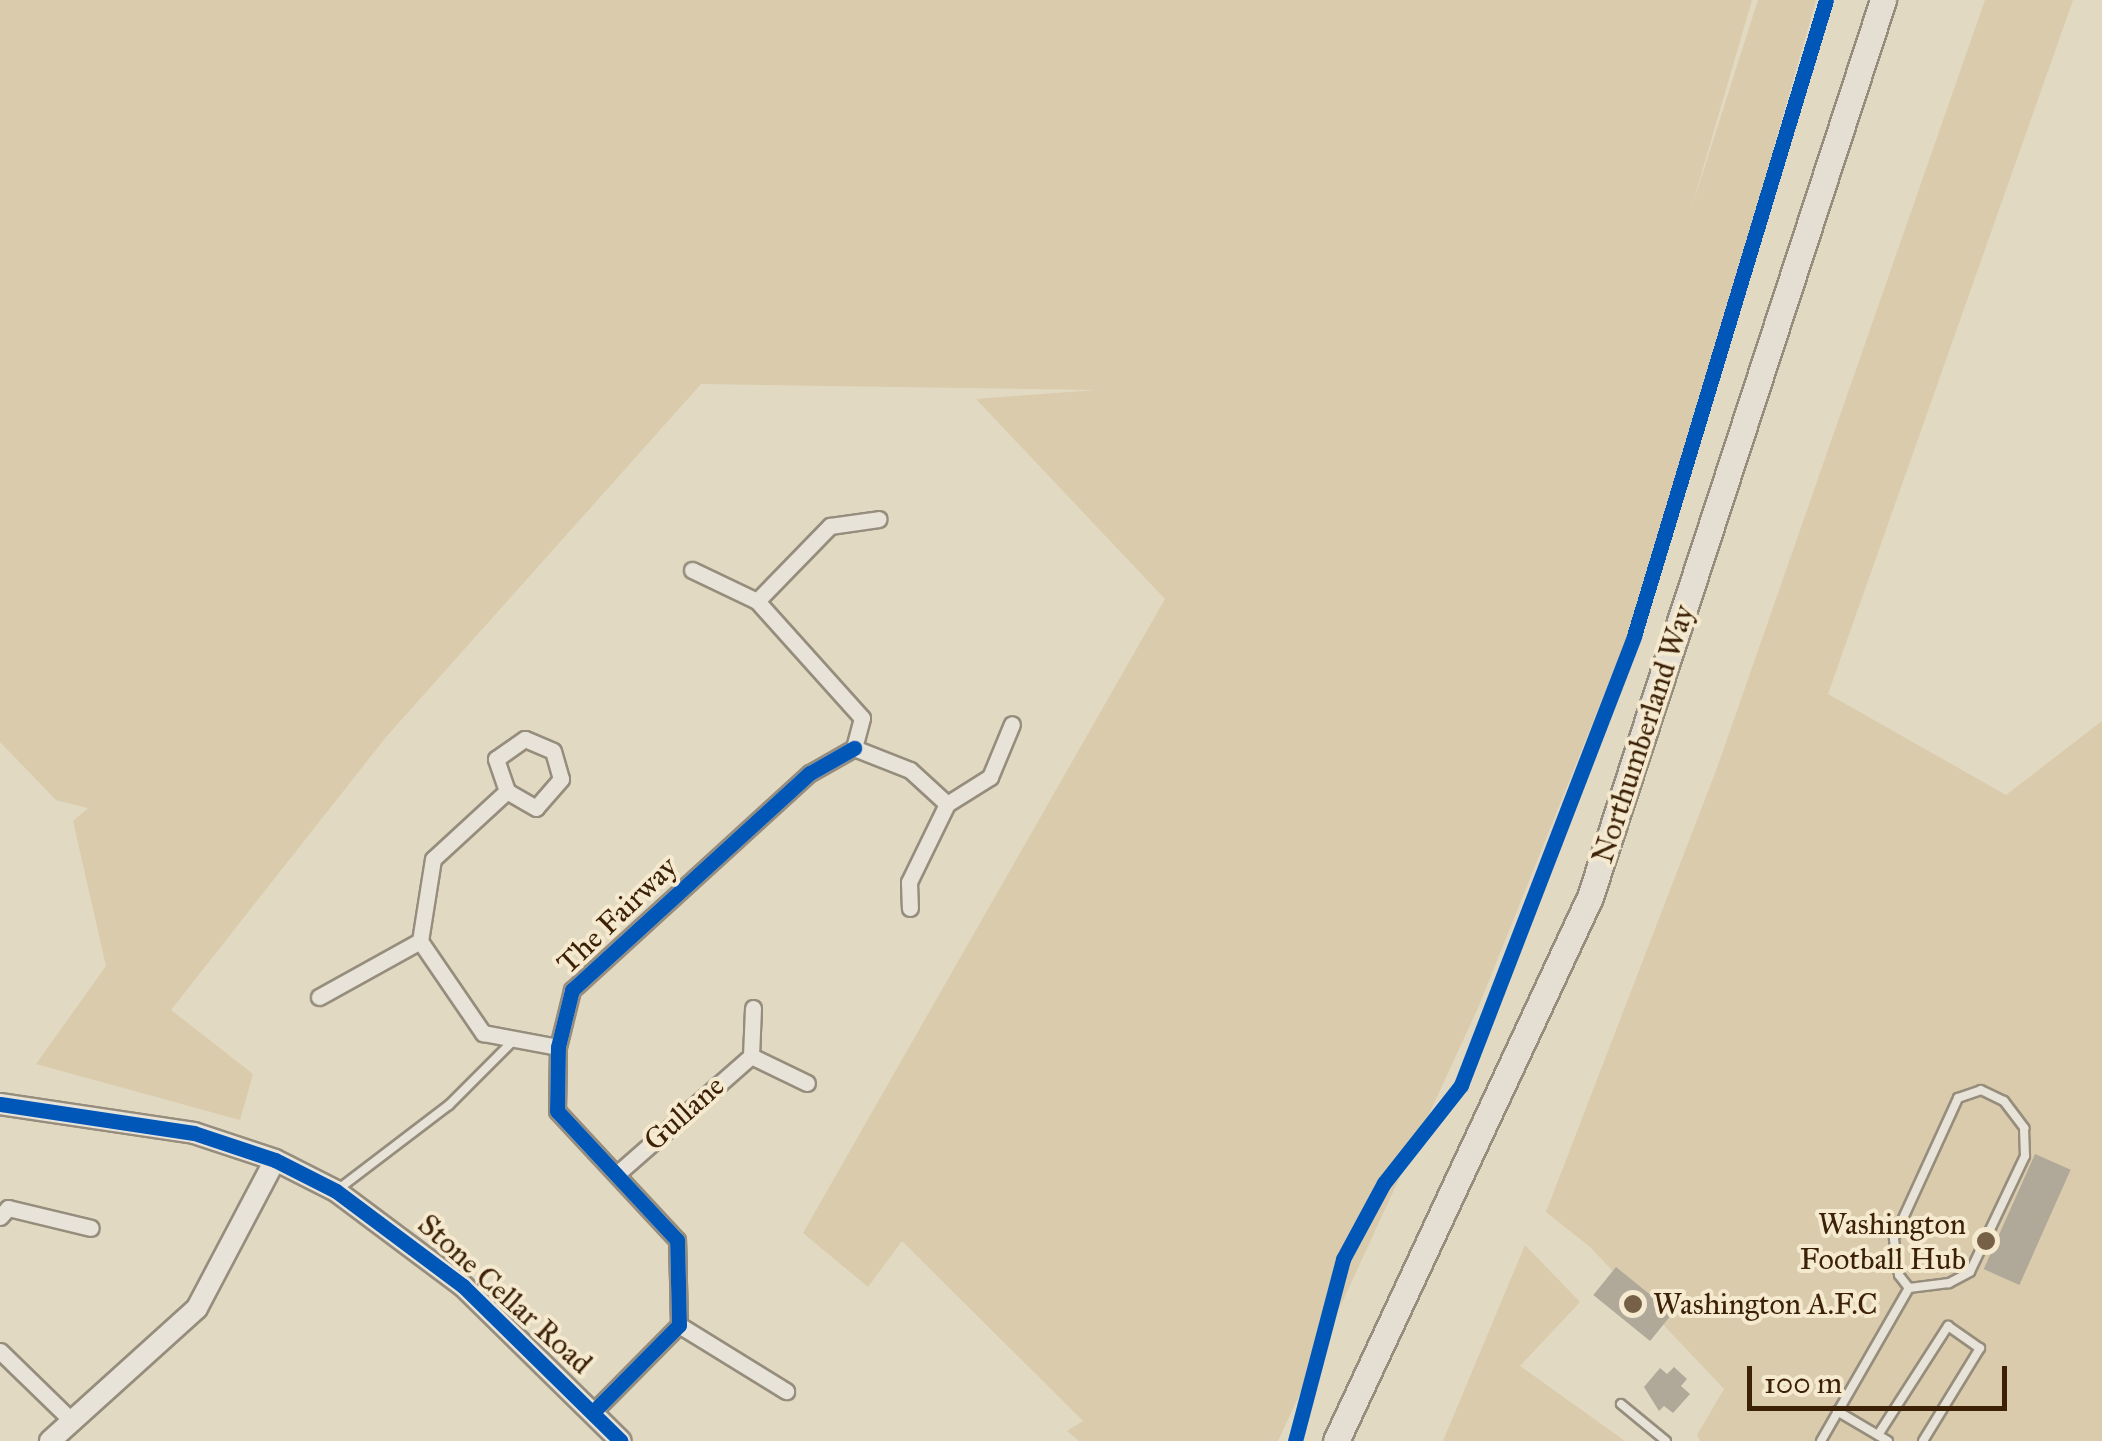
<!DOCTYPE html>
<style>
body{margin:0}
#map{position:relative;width:2102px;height:1441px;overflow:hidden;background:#e2d9c3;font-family:"IM FELL Great Primer",serif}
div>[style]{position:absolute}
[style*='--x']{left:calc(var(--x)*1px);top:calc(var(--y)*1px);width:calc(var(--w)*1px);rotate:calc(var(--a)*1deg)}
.green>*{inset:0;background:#d9cbab}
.building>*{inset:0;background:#b0a898;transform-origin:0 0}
.roads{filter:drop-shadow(2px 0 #968d7d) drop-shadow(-2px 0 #968d7d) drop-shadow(0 2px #968d7d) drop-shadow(0 -2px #968d7d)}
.service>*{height:8px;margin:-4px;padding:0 4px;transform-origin:4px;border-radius:4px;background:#e8e3d8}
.minor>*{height:15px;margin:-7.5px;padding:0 7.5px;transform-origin:7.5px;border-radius:7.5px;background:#e8e3d8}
.tertiary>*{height:20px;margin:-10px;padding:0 10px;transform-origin:10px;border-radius:10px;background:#e8e3d8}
.primary>*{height:25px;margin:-12.5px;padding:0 12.5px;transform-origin:12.5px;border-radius:12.5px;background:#e4dfd2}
.cycleway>*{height:15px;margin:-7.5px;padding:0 7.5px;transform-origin:7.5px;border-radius:7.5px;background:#0057b8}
.dots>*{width:28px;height:28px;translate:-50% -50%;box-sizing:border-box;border:5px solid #f5ead0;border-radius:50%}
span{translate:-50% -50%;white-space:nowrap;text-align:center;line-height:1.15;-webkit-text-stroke:8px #f5ead0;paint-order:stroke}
.street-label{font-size:30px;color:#3c2106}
.poi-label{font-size:30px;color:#3c2106}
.right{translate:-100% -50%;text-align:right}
.left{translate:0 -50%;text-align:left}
.scale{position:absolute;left:1747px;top:1366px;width:260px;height:45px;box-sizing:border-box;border:5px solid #3c2106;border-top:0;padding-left:12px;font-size:30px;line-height:35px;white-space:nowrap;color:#3c2106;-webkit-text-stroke:8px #f5ead0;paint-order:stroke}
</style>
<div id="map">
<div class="green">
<div style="clip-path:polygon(0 0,1752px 0,1690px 213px,1758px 0,1816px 0,1653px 572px,1478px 1008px,1278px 1441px,1079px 1441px,1067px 1431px,1083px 1421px,902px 1241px,868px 1287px,803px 1233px,1165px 599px,976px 399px,1096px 390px,701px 384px,386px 737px,171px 1010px,253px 1074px,240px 1120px,36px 1064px,106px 966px,73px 821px,88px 808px,56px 800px,0 742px)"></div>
<div style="clip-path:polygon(1985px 0,2073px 0,1828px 694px,2006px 795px,2102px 721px,2102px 1441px,1700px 1441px,1697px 1435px,1724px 1389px,1590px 1247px,1546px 1212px,1717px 768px)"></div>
<div style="clip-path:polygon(1525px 1245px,1580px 1302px,1520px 1366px,1625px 1441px,1443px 1441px)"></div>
</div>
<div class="building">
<div style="left:2035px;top:1154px;width:39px;height:126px;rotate:24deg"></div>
<div style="left:1616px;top:1267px;width:73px;height:36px;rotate:39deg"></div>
<div style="clip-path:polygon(1674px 1367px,1687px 1379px,1681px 1386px,1690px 1394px,1673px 1413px,1664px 1406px,1659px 1411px,1644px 1387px,1660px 1368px,1667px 1374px)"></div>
</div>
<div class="roads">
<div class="service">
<div style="--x:1981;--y:1090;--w:25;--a:26"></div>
<div style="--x:2004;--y:1101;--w:34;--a:53"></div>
<div style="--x:2024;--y:1128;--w:28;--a:88"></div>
<div style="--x:2025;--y:1156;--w:128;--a:115.4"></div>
<div style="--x:1970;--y:1272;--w:24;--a:152"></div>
<div style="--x:1949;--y:1283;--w:40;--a:172.9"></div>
<div style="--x:1909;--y:1288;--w:16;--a:-128"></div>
<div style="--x:1899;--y:1275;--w:37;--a:-98"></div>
<div style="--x:1894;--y:1238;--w:154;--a:-65.4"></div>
<div style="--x:1958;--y:1098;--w:24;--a:-19"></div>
<div style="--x:336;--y:1191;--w:142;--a:-37.3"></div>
<div style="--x:449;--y:1105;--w:93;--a:-45"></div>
<div style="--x:1621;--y:1404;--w:58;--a:39.4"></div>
<div style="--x:1837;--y:1411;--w:59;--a:30.5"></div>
<div style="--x:1878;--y:1435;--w:130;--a:-57.3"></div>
<div style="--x:1948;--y:1326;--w:39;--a:35"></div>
<div style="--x:1980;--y:1348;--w:109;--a:121.5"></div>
<div style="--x:1821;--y:1441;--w:177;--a:-60.1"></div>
</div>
<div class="minor">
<div style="--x:692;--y:570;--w:72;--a:25.5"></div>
<div style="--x:757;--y:601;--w:157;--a:48.1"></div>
<div style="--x:862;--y:718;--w:31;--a:105"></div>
<div style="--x:757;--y:601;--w:105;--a:-45.8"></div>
<div style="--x:830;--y:526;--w:49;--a:-8.1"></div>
<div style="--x:854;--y:748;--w:60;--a:21.4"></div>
<div style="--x:910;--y:770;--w:50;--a:42.6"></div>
<div style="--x:947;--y:804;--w:87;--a:116"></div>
<div style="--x:909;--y:882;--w:26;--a:88"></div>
<div style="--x:507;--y:791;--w:34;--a:-109"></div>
<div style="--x:496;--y:759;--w:35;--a:-35"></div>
<div style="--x:525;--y:739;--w:30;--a:23"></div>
<div style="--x:553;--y:751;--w:29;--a:74"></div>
<div style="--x:561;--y:779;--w:38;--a:131"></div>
<div style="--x:536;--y:808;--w:34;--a:-150"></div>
<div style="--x:507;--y:791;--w:100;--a:137.4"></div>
<div style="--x:433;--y:859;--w:83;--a:99"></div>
<div style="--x:420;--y:941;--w:112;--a:55.6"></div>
<div style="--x:483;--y:1033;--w:76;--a:10.6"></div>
<div style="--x:947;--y:804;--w:51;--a:-32.1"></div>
<div style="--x:990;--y:777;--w:57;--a:-67.5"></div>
<div style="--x:319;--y:997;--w:115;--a:-29"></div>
<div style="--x:751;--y:1056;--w:48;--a:-87.6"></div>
<div style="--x:618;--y:1173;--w:177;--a:-41.3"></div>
<div style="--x:751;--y:1056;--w:62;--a:25.7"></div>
<div style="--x:0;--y:1217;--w:12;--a:-48"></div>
<div style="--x:8;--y:1208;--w:85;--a:13.5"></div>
<div style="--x:679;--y:1325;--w:126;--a:31.7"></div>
<div style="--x:0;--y:1351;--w:102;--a:44.2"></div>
<div style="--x:593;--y:1412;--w:122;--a:-45.3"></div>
<div style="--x:679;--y:1325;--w:85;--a:-91.3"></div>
<div style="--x:677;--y:1240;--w:176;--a:-132.9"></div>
<div style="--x:557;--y:1111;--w:64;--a:-89.1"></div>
<div style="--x:558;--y:1047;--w:59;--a:-76.2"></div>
<div style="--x:572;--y:990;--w:322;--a:-42.4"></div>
<div style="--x:810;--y:773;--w:51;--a:-29.6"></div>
</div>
<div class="tertiary">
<div style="--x:0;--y:1104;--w:196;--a:8.5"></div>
<div style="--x:194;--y:1133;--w:85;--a:18.4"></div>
<div style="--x:275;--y:1160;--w:68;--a:26.9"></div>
<div style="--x:336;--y:1191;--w:159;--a:36.8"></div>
<div style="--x:463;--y:1286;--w:221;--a:44.5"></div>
<div style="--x:50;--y:1441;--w:198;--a:-42.1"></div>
<div style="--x:197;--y:1308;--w:167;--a:-62.2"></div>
</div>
<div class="primary">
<div style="--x:1336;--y:1441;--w:600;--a:-64.97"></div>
<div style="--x:1590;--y:897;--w:944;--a:-71.91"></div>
</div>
</div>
<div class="cycleway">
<div style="--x:0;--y:1104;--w:196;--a:8.5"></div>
<div style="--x:194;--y:1133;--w:85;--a:18.4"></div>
<div style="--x:275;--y:1160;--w:68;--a:26.9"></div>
<div style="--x:336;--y:1191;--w:159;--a:36.8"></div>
<div style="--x:463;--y:1286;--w:221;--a:44.5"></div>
<div style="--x:593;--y:1412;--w:122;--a:-45.3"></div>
<div style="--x:679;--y:1325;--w:85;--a:-91.3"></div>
<div style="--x:677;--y:1240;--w:176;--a:-132.9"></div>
<div style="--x:557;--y:1111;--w:64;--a:-89.1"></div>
<div style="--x:558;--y:1047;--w:59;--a:-76.2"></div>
<div style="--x:572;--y:990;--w:322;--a:-42.4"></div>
<div style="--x:810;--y:773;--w:51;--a:-29.6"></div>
<div style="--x:1295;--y:1441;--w:188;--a:-75.2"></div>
<div style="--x:1343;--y:1259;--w:86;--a:-61.7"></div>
<div style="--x:1384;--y:1183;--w:125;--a:-51.8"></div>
<div style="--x:1461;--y:1085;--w:481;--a:-68.9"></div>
<div style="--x:1634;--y:636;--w:664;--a:-73.2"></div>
</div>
<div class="dots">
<div style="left:1986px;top:1241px;background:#766148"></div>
<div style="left:1633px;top:1304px;background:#766148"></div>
</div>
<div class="street-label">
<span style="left:1643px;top:734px;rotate:-72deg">Northumberland Way</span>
<span style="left:617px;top:915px;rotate:-44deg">The Fairway</span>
<span style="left:684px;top:1113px;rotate:-42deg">Gullane</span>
<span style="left:505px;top:1294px;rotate:42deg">Stone Cellar Road</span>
</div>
<div class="poi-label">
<span class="right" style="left:1966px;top:1241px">Washington<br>Football Hub</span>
<span class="left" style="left:1653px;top:1304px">Washington A.F.C</span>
</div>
<div class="scale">100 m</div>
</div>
